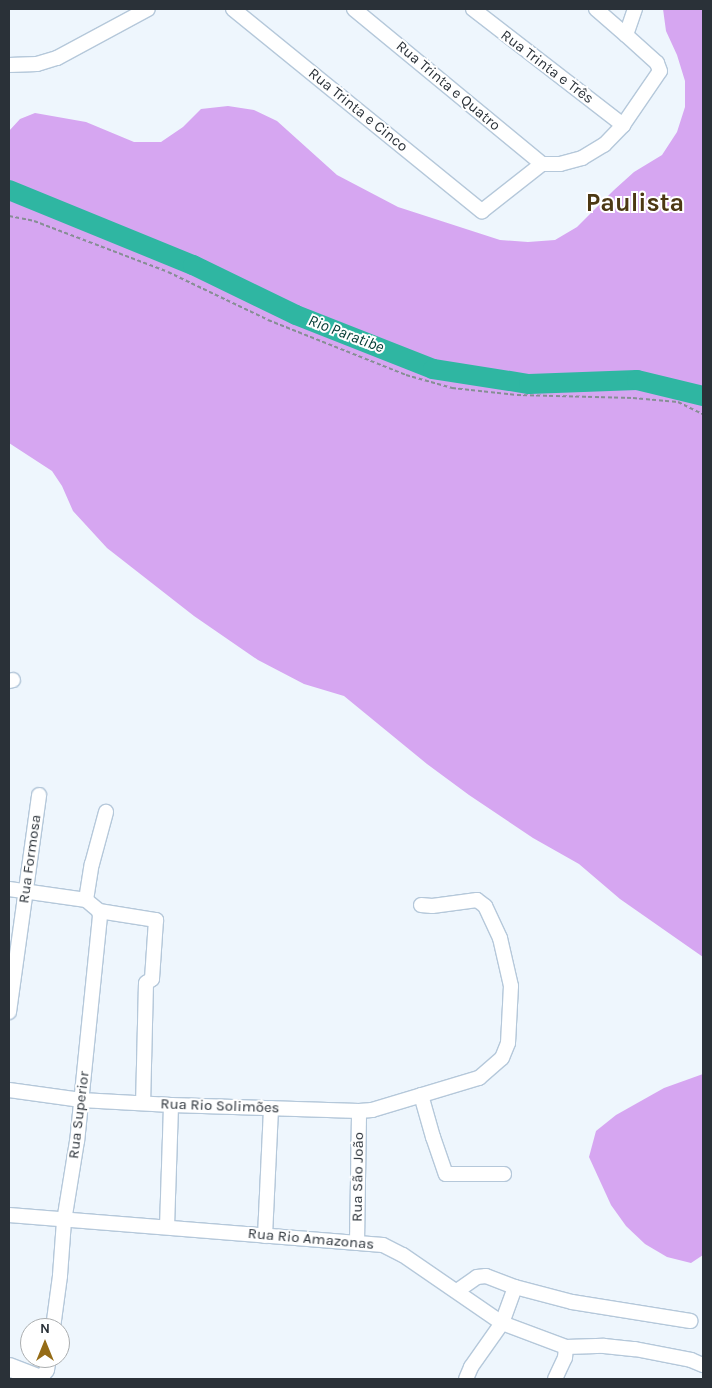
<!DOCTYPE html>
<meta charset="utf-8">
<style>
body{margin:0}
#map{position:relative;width:712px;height:1388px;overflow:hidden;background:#eef6fd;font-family:Karla,sans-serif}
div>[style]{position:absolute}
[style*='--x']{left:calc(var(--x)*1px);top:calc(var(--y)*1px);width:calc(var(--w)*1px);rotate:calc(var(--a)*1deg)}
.forest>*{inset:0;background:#d6a6f1}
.river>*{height:20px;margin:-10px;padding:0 10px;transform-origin:10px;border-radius:10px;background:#2fb6a2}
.path>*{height:2px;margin-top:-1px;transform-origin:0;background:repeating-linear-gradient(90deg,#878e95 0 4px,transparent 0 6.5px)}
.roads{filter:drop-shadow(1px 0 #b5c8da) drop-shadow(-1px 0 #b5c8da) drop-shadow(0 1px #b5c8da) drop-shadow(0 -1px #b5c8da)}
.minor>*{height:14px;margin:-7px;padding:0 7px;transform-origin:7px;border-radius:7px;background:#fff}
.major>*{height:18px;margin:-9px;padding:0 9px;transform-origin:9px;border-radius:9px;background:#fff}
span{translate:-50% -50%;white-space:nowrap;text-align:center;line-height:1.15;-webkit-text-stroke:4px #fff;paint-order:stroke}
.street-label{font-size:15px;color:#2a3138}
.water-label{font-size:16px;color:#003a32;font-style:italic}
.town-label{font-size:25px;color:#4c3813;font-weight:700}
.frame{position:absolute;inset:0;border:10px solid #2a3138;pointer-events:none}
.north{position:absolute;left:20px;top:1318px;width:50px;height:50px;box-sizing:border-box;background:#fff;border:1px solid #aaadaf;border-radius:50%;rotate:0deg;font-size:14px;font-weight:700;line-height:20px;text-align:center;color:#2a3138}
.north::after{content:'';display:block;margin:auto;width:18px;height:22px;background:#956c17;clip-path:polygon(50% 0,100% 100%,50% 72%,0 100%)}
</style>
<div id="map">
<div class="forest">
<div style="clip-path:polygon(663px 9px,703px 9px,703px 957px,620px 899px,579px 864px,533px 838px,469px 795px,427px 764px,344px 696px,304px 684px,258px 660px,194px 616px,107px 548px,73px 511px,62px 486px,52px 471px,9px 443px,9px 131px,20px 119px,35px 113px,86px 122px,134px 142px,161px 142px,183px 127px,201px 109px,228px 106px,254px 110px,277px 121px,337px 175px,398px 207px,500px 240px,528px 242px,555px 240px,577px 227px,614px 190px,634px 172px,662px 155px,677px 132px,685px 107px,685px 81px,677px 55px,666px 31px)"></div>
<div style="clip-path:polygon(703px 1074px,703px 1255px,691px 1263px,667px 1257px,645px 1244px,626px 1226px,611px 1205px,589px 1157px,596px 1131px,616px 1115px,664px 1088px)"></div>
</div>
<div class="river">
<div style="--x:9;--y:190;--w:199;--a:22.2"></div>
<div style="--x:193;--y:265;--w:114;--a:25.9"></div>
<div style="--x:296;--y:315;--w:147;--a:21.5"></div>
<div style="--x:433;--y:369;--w:97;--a:8.9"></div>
<div style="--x:529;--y:384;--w:108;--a:-2.1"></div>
<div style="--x:637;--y:380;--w:68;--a:13.6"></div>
</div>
<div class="path">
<div style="--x:9;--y:216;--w:25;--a:11"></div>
<div style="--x:34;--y:221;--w:143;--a:20.8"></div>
<div style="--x:168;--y:272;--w:111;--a:25.6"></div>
<div style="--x:268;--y:320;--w:149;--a:21.7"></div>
<div style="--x:406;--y:375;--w:48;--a:15.8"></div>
<div style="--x:452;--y:388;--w:65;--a:6.1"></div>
<div style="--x:517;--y:395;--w:116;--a:1.5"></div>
<div style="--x:633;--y:398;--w:45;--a:5.1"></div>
<div style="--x:678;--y:402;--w:28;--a:26"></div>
</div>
<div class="roads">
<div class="minor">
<div style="--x:233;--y:9;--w:321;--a:39.1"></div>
<div style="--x:482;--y:211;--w:76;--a:-38.1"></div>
<div style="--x:542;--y:164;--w:18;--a:0"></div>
<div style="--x:560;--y:164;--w:23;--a:-15"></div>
<div style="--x:582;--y:158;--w:26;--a:-31"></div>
<div style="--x:604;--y:145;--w:28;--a:-46"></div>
<div style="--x:623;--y:125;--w:65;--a:-55.6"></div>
<div style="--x:660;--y:71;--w:9;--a:-111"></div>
<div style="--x:657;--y:63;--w:42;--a:-137.9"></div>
<div style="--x:626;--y:35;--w:28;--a:-71"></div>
<div style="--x:354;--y:9;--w:244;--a:39.5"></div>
<div style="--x:473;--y:9;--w:190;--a:37.7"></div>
<div style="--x:596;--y:9;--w:40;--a:41"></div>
<div style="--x:9;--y:65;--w:28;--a:-2"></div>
<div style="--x:37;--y:64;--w:21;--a:-17"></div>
<div style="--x:57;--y:58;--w:103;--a:-28.3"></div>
<div style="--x:9;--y:681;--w:4;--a:-14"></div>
<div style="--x:9;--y:889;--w:78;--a:8.1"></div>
<div style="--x:86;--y:900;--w:17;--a:40"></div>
<div style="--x:99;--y:911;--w:5;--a:79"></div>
<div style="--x:100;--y:916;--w:226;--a:95.8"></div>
<div style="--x:77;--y:1141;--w:81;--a:99.2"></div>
<div style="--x:64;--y:1221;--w:55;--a:94.2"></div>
<div style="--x:60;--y:1276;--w:52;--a:97.7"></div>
<div style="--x:86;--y:900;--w:36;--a:-81"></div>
<div style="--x:92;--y:864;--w:54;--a:-74.9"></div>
<div style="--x:99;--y:911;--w:58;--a:9"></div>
<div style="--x:156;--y:920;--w:59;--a:93.9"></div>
<div style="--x:152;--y:979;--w:7;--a:146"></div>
<div style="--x:146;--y:983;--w:120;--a:91.4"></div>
<div style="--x:9;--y:1012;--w:219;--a:-82.1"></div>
<div style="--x:9;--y:1090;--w:73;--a:7.9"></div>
<div style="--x:81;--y:1100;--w:90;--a:3.2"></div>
<div style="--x:171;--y:1105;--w:188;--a:1.8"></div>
<div style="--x:359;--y:1111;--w:13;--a:-4"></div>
<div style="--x:372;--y:1110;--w:112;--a:-16.7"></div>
<div style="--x:479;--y:1078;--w:30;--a:-41"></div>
<div style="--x:502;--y:1058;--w:16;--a:-68"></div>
<div style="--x:508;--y:1043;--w:57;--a:-87"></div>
<div style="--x:511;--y:986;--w:49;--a:-102.9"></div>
<div style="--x:500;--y:938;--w:35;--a:-115"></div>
<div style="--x:485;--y:906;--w:10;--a:-143"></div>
<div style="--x:477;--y:900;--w:45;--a:172.4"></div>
<div style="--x:432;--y:906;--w:11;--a:-175"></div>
<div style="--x:421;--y:1095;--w:44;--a:74.1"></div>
<div style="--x:433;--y:1137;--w:39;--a:71"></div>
<div style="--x:446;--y:1174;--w:58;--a:0"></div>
<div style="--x:9;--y:1215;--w:375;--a:4.6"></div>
<div style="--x:383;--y:1245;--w:22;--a:27"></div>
<div style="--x:403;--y:1255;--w:120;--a:34.5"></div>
<div style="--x:502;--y:1323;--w:68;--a:20.6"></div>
<div style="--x:566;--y:1347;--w:38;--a:-2"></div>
<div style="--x:604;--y:1346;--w:31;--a:6"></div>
<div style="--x:635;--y:1349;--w:57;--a:11.1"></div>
<div style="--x:691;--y:1360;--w:13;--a:23"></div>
<div style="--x:167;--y:1227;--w:122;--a:-88.1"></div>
<div style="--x:265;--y:1236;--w:128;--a:-87.3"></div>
<div style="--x:357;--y:1243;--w:132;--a:-89.1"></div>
<div style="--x:457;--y:1291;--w:24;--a:-35"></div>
<div style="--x:477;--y:1277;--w:9;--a:-6"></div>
<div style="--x:486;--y:1276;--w:31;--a:21"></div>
<div style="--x:40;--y:1379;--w:11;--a:-52"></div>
<div style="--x:47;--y:1370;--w:12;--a:-81"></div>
<div style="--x:466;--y:1379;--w:13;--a:-67"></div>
<div style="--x:471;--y:1367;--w:54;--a:-54.8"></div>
<div style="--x:502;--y:1323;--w:38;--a:-70"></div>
<div style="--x:515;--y:1287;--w:59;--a:14.7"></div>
<div style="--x:572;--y:1302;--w:120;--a:9.1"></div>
<div style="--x:555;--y:1379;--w:23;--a:-65"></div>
<div style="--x:565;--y:1358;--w:11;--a:-85"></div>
</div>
<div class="major">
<div style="--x:9;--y:1367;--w:34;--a:21"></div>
</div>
</div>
<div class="street-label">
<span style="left:547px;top:67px;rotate:37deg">Rua Trinta e Três</span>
<span style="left:448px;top:86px;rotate:40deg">Rua Trinta e Quatro</span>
<span style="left:358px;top:110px;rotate:39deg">Rua Trinta e Cinco</span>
<span style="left:30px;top:859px;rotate:-82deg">Rua Formosa</span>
<span style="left:220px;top:1106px;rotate:2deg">Rua Rio Solimões</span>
<span style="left:79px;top:1115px;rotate:-83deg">Rua Superior</span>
<span style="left:358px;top:1177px;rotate:-89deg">Rua São João</span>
<span style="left:311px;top:1239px;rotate:5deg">Rua Rio Amazonas</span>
</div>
<div class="water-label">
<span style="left:346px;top:334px;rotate:21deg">Rio Paratibe</span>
</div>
<div class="town-label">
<span style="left:635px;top:203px">Paulista</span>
</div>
<div class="frame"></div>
<div class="north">N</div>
</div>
